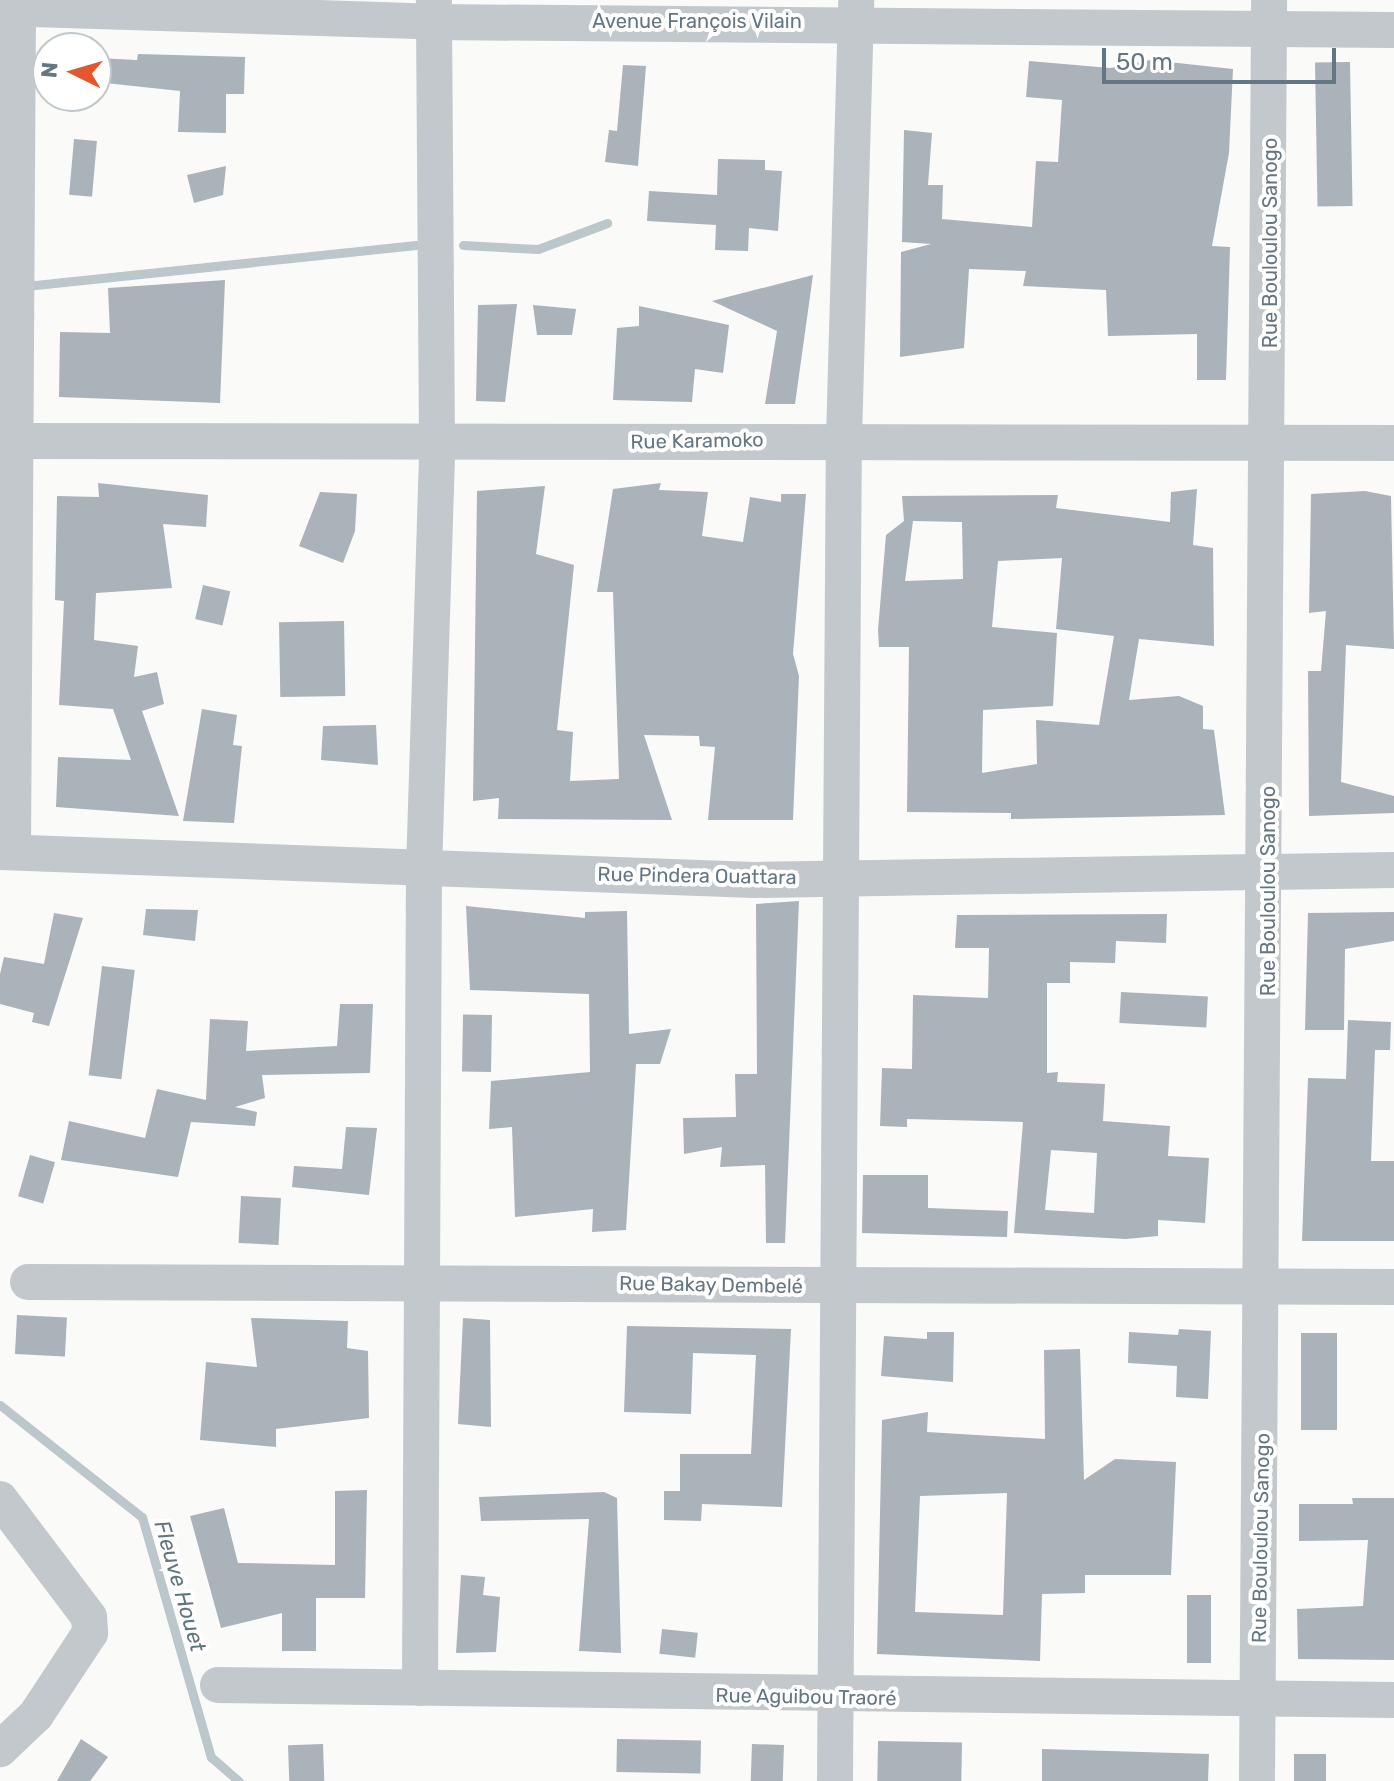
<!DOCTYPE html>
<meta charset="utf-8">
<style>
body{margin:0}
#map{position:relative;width:1394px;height:1781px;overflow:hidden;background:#fafaf8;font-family:Rubik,sans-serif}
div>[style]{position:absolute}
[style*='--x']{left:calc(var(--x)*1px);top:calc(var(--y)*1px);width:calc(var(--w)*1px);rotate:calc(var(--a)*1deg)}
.stream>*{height:9px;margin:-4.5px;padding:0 4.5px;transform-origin:4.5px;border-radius:4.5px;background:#bbc7cb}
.building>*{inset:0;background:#aab3b9;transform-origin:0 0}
.minor>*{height:36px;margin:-18px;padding:0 18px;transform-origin:18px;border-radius:18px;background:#c3c8cc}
span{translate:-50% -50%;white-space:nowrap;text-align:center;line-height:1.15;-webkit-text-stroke:8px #fff;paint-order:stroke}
.street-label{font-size:20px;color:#657683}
.water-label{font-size:22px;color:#60757c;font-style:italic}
.north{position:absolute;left:32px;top:32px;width:80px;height:80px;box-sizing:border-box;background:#fff;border:2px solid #c1c8cd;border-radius:50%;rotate:275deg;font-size:22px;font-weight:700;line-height:32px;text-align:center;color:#657683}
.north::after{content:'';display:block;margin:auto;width:28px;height:36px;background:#e4572e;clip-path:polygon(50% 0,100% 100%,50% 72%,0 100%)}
.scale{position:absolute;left:1102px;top:48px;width:234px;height:36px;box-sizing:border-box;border:4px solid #657683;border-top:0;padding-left:10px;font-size:24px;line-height:28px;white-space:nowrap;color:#657683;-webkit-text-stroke:6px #fff;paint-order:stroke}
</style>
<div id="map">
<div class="stream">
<div style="--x:463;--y:245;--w:75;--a:3.1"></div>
<div style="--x:538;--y:249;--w:74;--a:-20.6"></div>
<div style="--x:26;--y:286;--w:392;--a:-6"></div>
<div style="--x:0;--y:1405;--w:181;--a:38.3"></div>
<div style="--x:142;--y:1517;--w:250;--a:74"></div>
<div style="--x:211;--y:1757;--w:37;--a:41"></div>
</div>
<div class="building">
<div style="clip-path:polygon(138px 54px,245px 57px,244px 94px,226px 94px,226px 133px,178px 132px,180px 91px,96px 82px,96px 58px,137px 60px)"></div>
<div style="clip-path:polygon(1150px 60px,1233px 69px,1229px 153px,1212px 246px,1230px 247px,1226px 380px,1197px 380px,1197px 334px,1108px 336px,1106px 290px,1023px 286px,1026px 271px,969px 269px,964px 348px,900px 357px,901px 252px,931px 244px,902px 242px,904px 130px,932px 133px,928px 185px,943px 185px,942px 219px,1032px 227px,1036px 161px,1058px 162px,1062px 100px,1026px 97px,1029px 61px,1110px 68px)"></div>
<div style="left:1350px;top:62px;width:144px;height:35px;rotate:89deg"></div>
<div style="clip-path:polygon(623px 65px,646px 66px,638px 166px,605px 162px,609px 130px,617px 131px)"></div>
<div style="left:74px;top:139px;width:23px;height:56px;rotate:5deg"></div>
<div style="clip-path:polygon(718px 159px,765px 160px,765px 170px,782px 171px,778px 231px,749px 228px,748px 251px,715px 250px,716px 225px,647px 221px,649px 191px,717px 195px)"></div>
<div style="clip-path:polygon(226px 166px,223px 195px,194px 203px,187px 175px)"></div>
<div style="clip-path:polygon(813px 275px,795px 404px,765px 404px,777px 331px,712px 301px)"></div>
<div style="clip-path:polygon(225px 280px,220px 403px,59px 397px,60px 332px,110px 333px,108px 288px)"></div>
<div style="clip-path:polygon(517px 304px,505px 402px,476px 401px,478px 305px)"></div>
<div style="clip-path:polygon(533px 305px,576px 309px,572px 335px,537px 335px)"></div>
<div style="clip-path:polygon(639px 306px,729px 325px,723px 373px,695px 369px,692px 402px,613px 400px,617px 328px,639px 326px)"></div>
<div style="clip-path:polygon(98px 483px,208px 495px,206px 527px,163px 524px,172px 588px,96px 593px,94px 640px,138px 646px,134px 677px,157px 672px,164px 704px,142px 711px,179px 816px,56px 807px,58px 757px,131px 760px,113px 709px,59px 705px,64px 601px,55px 600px,57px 496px,99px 497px)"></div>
<div style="clip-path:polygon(661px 483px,659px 490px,708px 492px,702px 536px,743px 542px,750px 497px,781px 502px,781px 494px,806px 494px,793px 654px,799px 676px,793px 820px,708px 820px,715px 747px,700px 746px,699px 736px,644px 735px,672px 820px,498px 819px,499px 798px,473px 801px,477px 491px,545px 486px,536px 554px,574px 565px,557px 730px,573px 732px,570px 781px,619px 779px,613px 592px,597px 592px,613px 489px)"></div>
<div style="clip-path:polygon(evenodd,1197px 489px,1193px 545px,1213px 548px,1214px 646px,1139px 639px,1129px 700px,1179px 696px,1203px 706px,1203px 729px,1214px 730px,1225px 815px,1011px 819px,1011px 813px,907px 812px,909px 647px,879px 647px,878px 630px,886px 535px,904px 521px,902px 496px,1058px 495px,1056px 508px,1170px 522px,1171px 492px,1197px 489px,913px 521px,962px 522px,963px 579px,905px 581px,913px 521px,1197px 489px,1062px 558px,1056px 629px,1114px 636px,1099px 725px,1036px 720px,1037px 764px,982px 773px,983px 710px,1053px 706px,1057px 633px,992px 627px,998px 561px,1062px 558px)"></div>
<div style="clip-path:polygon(1365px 491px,1391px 496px,1394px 649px,1346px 645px,1341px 782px,1394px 796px,1394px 813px,1309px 816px,1308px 671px,1321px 671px,1326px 611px,1309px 613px,1311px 494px)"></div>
<div style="clip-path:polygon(320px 492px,357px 494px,355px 531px,343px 563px,299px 546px)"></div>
<div style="left:203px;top:585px;width:28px;height:35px;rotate:13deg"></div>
<div style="left:344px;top:621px;width:75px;height:65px;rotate:89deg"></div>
<div style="clip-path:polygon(202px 709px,237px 715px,233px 745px,242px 746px,234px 823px,183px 821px)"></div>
<div style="clip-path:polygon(376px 725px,378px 765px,321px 760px,323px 726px)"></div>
<div style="clip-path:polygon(799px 901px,785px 1243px,766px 1243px,765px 1165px,720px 1167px,722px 1147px,684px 1154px,683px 1118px,736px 1117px,735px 1074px,757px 1074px,756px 904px)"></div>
<div style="clip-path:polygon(466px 906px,585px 918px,585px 912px,627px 911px,629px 1034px,671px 1029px,660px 1064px,636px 1064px,626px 1230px,592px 1232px,593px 1209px,515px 1217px,512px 1127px,489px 1129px,491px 1081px,590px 1072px,589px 994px,470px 990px)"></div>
<div style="clip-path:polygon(146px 909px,198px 910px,195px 941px,143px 935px)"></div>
<div style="clip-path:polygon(1394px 912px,1394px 941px,1345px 949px,1344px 1030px,1305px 1030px,1308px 913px)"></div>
<div style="clip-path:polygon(54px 913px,83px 918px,49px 1026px,32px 1022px,34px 1013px,0 1004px,0 974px,4px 957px,44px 964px)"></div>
<div style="clip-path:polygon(evenodd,1167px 914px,1166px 943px,1116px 941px,1115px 963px,1070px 962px,1070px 983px,1047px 983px,1047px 1073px,1058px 1072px,1057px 1082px,1105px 1084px,1103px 1121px,1170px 1126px,1168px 1156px,1209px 1158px,1205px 1223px,1158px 1220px,1158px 1236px,1126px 1239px,1014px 1233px,1023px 1122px,907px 1119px,907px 1127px,880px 1126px,882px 1068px,912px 1069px,913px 995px,988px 998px,989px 948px,955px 948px,957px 915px,1167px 914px,1051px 1150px,1097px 1153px,1094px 1213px,1045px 1210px,1051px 1150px)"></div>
<div style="left:102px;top:966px;width:33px;height:110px;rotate:7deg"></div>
<div style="left:1121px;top:992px;width:87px;height:31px;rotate:3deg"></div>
<div style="clip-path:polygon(340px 1004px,373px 1004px,370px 1073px,262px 1075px,265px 1098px,235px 1107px,257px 1112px,255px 1126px,191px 1122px,178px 1177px,61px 1160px,69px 1121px,145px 1138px,157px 1089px,206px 1100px,210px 1019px,248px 1021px,246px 1051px,337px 1046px)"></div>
<div style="left:492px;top:1015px;width:57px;height:29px;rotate:91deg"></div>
<div style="clip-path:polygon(1348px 1020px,1391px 1022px,1390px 1050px,1375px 1050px,1371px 1161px,1394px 1161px,1394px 1241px,1302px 1241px,1308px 1078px,1346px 1079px)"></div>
<div style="clip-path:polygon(346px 1127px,377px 1128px,369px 1195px,292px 1187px,294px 1166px,342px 1169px)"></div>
<div style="left:30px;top:1155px;width:26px;height:43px;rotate:16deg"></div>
<div style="clip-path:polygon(863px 1175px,928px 1175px,928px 1208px,1008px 1211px,1007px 1237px,862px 1233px)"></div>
<div style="left:241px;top:1196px;width:40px;height:47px;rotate:3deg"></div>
<div style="left:17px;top:1315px;width:50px;height:39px;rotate:3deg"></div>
<div style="clip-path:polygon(251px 1318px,348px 1321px,347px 1348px,368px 1351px,369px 1418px,276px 1429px,276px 1447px,200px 1440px,206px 1362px,257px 1367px)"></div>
<div style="clip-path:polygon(463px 1318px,490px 1320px,491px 1427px,458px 1424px)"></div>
<div style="clip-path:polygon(627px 1326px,791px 1329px,782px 1507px,702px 1504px,701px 1521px,664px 1520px,664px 1491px,680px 1491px,680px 1454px,751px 1454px,756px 1355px,693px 1353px,691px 1414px,624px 1412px)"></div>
<div style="clip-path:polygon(1179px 1329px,1211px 1331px,1208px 1399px,1176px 1397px,1177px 1366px,1128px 1363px,1129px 1332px,1178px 1335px)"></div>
<div style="clip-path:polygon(927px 1332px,954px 1332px,953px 1382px,881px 1376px,884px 1336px,927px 1339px)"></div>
<div style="left:1301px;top:1333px;width:36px;height:97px"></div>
<div style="clip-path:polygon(evenodd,1080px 1349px,1084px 1480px,1115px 1459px,1176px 1462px,1171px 1575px,1085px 1575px,1085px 1593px,1042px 1594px,1040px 1661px,877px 1654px,882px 1420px,928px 1412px,927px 1432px,1045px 1439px,1044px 1350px,1080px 1349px,1007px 1493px,1003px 1615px,915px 1612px,920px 1496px,1007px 1493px)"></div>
<div style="clip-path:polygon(367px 1490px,365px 1598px,316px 1598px,316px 1651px,282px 1651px,282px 1613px,221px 1628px,190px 1516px,224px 1508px,238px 1563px,335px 1565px,335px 1491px)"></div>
<div style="clip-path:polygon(604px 1492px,617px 1498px,621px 1653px,579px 1651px,589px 1519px,481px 1521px,479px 1497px)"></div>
<div style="clip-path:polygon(1352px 1498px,1394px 1498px,1394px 1660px,1298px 1659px,1297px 1609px,1363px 1606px,1368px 1540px,1299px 1541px,1299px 1504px,1353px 1504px)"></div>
<div style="clip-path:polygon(461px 1575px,485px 1577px,483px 1595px,500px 1597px,496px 1652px,456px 1653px)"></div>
<div style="left:1211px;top:1595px;width:68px;height:24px;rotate:90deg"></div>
<div style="left:662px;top:1629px;width:36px;height:25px;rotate:6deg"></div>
<div style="clip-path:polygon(81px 1739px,108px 1757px,90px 1781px,57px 1781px)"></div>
<div style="left:617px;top:1739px;width:84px;height:33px;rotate:1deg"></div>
<div style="left:878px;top:1741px;width:84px;height:40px;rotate:1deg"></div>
<div style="left:323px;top:1744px;width:37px;height:35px;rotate:88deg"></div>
<div style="left:752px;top:1744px;width:32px;height:37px;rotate:2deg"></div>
<div style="clip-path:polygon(1042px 1749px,1209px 1754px,1208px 1781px,1042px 1781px)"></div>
<div style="left:1326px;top:1754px;width:27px;height:32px;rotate:90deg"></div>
</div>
<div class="minor">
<div style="--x:0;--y:8;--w:434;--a:1.8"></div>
<div style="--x:434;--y:22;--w:960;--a:0.48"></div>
<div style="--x:0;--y:441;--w:1394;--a:0.08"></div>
<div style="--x:13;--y:851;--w:851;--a:-89.66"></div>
<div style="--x:0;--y:852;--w:755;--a:2.13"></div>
<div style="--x:754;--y:880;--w:640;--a:-0.9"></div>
<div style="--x:28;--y:1282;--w:1366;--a:0.21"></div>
<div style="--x:0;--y:1499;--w:148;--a:53"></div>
<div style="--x:89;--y:1617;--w:16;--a:86"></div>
<div style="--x:90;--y:1633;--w:98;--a:123.4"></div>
<div style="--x:36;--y:1715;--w:50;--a:136.6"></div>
<div style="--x:218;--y:1685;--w:1176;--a:0.73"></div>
<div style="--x:420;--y:1688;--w:818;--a:-89.72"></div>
<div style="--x:424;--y:870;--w:425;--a:-88.2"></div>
<div style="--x:437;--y:445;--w:445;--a:-90.4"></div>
<div style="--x:835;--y:1781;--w:1342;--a:-89.62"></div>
<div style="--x:844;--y:439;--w:439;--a:-88.4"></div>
<div style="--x:1257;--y:1781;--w:1781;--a:-89.61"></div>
</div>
<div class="street-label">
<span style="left:697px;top:21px">Avenue François Vilain</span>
<span style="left:1270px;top:243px;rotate:-90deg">Rue Bouloulou Sanogo</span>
<span style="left:697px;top:441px;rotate:-1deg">Rue Karamoko</span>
<span style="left:697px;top:876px;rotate:1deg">Rue Pindera Ouattara</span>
<span style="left:1268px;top:891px;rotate:-90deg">Rue Bouloulou Sanogo</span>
<span style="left:711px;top:1285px;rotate:1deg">Rue Bakay Dembelé</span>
<span style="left:1261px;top:1538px;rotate:-89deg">Rue Bouloulou Sanogo</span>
<span style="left:806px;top:1697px;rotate:1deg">Rue Aguibou Traoré</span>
</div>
<div class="water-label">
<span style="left:180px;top:1586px;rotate:74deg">Fleuve Houet</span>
</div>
<div class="north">N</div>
<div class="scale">50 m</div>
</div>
